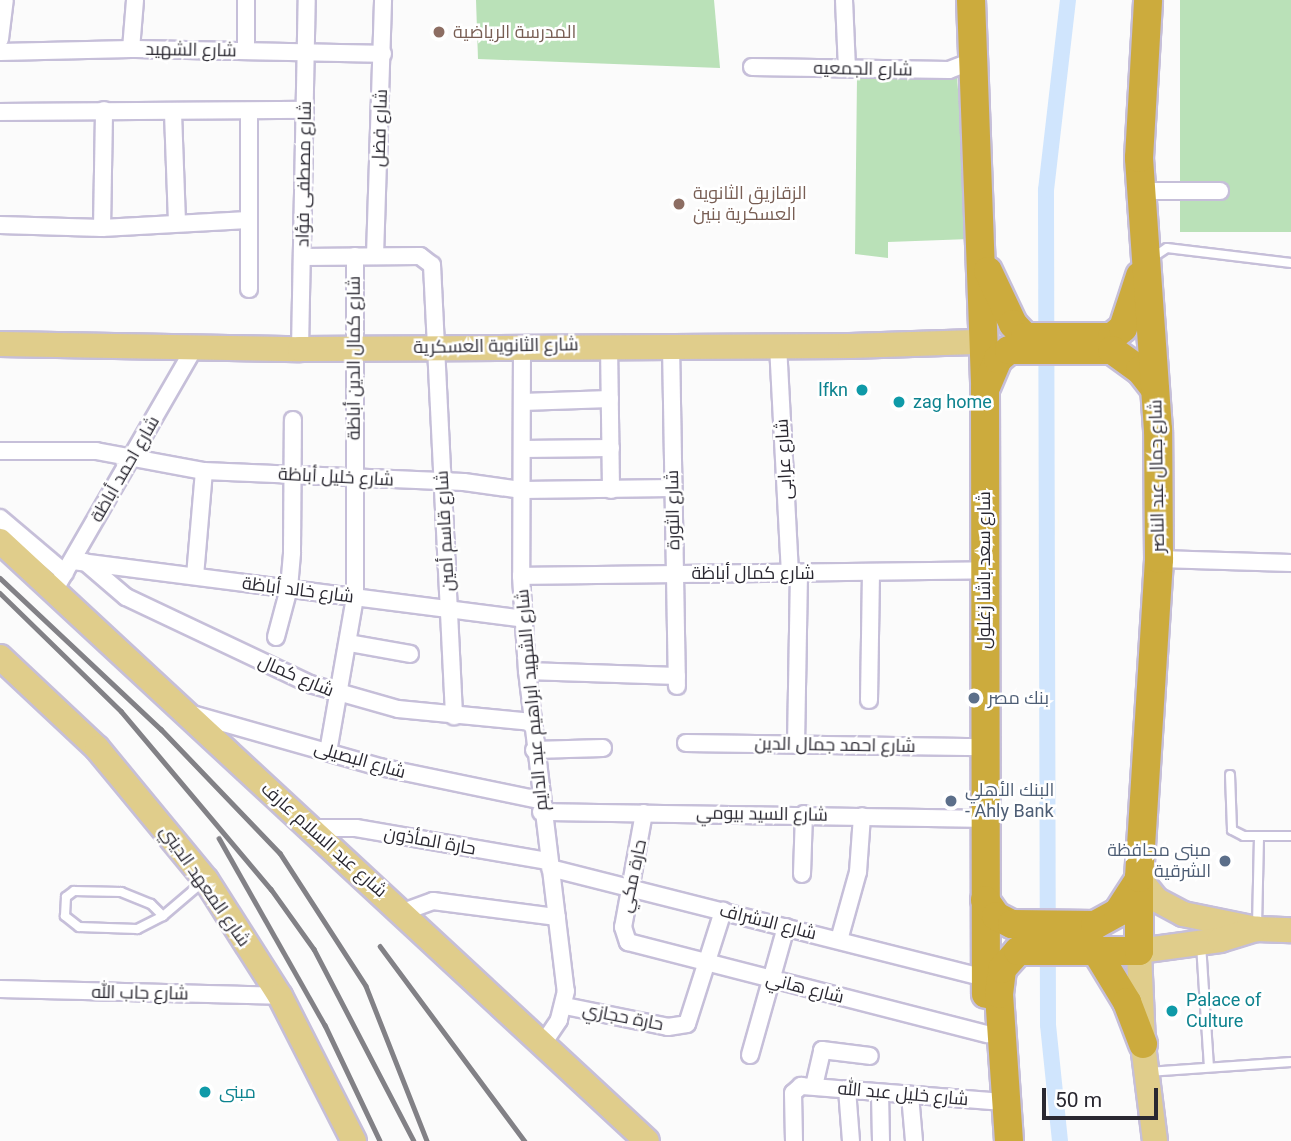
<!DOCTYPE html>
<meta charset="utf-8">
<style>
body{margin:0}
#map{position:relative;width:1291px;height:1141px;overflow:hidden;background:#fbfbfb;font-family:Roboto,Cairo,sans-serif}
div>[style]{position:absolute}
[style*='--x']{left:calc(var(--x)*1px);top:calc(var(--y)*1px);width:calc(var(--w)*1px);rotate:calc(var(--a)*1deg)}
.green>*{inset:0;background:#bae1b8;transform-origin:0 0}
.canal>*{height:16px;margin:-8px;padding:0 8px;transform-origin:8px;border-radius:8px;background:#d0e5fd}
.roads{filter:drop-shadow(2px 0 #c6bfd9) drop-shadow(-2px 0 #c6bfd9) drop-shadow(0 2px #c6bfd9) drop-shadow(0 -2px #c6bfd9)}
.lane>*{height:8px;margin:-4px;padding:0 4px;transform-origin:4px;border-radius:4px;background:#fff}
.street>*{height:16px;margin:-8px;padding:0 8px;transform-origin:8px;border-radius:8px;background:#fff}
.primary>*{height:24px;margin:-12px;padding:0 12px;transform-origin:12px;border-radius:12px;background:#e0cd8b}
.highway>*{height:28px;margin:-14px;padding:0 14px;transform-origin:14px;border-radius:14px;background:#ccab3d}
.rail>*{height:4.5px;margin:-2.25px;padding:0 2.25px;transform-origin:2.25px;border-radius:2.25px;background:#828186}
.dots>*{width:19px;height:19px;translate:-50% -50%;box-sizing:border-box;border:4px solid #fff;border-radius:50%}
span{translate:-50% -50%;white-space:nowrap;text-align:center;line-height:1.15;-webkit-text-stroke:5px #fff;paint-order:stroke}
.education-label{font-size:18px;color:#785e54}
.left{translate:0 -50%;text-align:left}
.street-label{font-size:18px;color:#2a2831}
.culture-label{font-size:18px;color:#0d838f}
.right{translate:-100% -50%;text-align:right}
.service-label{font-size:18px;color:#4e5e75}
.scale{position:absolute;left:1042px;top:1088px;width:116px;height:32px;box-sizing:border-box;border:4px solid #2a2831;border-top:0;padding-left:9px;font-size:21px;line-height:24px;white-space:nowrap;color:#2a2831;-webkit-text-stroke:5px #fff;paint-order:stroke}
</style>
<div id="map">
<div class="green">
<div style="clip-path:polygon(476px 0,714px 0,720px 68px,478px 59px)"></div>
<div style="left:1180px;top:0;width:111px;height:232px"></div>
<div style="clip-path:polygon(857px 77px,957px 77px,970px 239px,888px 242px,888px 258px,855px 254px)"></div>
</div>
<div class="canal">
<div style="--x:1060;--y:1141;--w:117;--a:-95.9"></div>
<div style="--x:1048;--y:1025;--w:835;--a:-90.14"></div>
<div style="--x:1046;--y:190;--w:191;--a:-83.4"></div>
</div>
<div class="roads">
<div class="lane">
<div style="--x:1155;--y:256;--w:14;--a:-34"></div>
<div style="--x:1167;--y:248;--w:125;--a:6.9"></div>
<div style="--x:1230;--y:775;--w:55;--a:87.9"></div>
<div style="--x:1232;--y:830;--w:13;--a:27"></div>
<div style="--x:1244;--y:836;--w:47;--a:0"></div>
<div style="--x:163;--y:916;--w:29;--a:153"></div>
<div style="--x:137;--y:929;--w:58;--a:-178"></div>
<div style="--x:79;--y:927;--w:18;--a:-142"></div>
<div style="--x:65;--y:916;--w:19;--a:-87"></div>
<div style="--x:66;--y:897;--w:10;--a:-37"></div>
<div style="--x:74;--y:891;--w:47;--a:1.2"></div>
<div style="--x:121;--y:892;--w:32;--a:22"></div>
<div style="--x:151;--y:904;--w:17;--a:45"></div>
<div style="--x:163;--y:916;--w:52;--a:-40.4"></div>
<div style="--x:1257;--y:926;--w:90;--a:-88.7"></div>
<div style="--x:1201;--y:944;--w:123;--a:86.3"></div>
<div style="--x:1148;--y:1072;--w:143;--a:-4"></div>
</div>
<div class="street">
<div style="--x:246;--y:0;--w:50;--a:90"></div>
<div style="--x:844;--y:0;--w:68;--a:87.5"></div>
<div style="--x:0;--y:39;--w:39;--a:-83"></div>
<div style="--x:131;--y:49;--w:49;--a:-85.3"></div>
<div style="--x:0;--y:52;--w:131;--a:-1.3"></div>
<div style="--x:131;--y:49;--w:252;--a:1.1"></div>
<div style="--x:752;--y:67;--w:197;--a:0.9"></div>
<div style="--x:949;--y:70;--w:25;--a:-21"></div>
<div style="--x:0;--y:112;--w:305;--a:-0.4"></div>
<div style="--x:249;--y:112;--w:177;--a:90"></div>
<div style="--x:173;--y:113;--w:110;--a:87.9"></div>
<div style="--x:1140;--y:191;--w:80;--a:0"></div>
<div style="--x:0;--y:225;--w:102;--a:1.7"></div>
<div style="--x:102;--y:228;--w:146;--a:-3.1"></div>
<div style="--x:102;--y:228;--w:118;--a:-89"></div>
<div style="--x:375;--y:256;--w:256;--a:-88.2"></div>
<div style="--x:302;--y:257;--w:118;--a:-0.5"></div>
<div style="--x:420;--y:256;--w:15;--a:37"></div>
<div style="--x:432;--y:265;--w:452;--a:87.2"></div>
<div style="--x:609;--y:345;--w:145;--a:89.2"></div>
<div style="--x:671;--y:345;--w:341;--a:89"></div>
<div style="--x:778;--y:345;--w:228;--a:87"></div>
<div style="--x:522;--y:346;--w:230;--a:90.2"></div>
<div style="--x:521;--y:576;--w:95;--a:86.4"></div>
<div style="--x:527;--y:671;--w:322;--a:83.1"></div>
<div style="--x:566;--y:991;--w:30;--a:104"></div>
<div style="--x:559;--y:1020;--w:30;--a:124"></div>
<div style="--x:300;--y:349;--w:349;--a:-88.9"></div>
<div style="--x:522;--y:402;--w:88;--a:-2"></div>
<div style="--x:522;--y:449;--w:89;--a:-0.6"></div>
<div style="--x:0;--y:451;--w:96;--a:0"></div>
<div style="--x:96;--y:451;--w:110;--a:10.5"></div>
<div style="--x:204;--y:471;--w:260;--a:2.4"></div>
<div style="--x:464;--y:482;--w:59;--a:7.9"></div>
<div style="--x:522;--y:490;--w:151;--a:-0.8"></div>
<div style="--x:0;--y:518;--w:85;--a:40.2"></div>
<div style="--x:1159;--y:559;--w:132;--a:1.7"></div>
<div style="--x:73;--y:561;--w:455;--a:7.3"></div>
<div style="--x:85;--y:562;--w:54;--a:40.5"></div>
<div style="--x:126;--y:597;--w:204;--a:25.3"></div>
<div style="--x:310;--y:684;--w:91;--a:15.9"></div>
<div style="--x:398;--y:709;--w:135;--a:5.5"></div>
<div style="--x:195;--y:576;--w:105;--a:-85.1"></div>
<div style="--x:521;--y:576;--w:463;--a:-0.7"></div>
<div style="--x:54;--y:591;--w:282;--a:-60"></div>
<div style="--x:276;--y:637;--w:51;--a:-75.1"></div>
<div style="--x:289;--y:588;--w:36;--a:-85"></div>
<div style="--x:292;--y:552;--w:132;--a:-89.6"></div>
<div style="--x:349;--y:643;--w:62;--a:10.2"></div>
<div style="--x:527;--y:671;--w:150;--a:1.9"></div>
<div style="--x:869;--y:700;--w:127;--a:-89.1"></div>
<div style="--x:185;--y:712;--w:203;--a:15.8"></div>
<div style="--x:380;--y:767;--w:162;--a:11.7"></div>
<div style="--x:686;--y:743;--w:298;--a:0.8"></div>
<div style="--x:796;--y:745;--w:172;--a:-89"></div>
<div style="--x:534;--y:750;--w:69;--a:-1.7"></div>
<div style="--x:328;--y:752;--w:157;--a:-80.1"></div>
<div style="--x:355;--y:597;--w:341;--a:-90"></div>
<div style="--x:541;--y:812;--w:442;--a:0.9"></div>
<div style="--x:644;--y:813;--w:116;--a:100.4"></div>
<div style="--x:623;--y:927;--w:16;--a:72"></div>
<div style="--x:628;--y:942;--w:371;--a:14.4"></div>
<div style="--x:312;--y:828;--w:44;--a:0"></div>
<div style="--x:356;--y:828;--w:195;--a:9.8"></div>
<div style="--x:550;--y:868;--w:450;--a:14.2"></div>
<div style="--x:802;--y:874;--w:60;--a:-88.1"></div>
<div style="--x:403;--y:912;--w:32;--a:-20"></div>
<div style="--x:433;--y:901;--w:125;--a:7.4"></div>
<div style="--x:839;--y:940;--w:71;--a:-74.4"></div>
<div style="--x:858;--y:872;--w:56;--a:-85.9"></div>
<div style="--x:0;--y:989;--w:280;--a:1.4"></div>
<div style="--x:565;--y:1006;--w:105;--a:11.5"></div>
<div style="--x:668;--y:1027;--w:19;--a:-9"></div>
<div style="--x:687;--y:1024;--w:119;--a:-72.3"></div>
<div style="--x:750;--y:1055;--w:133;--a:-74.3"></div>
<div style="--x:814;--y:1086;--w:37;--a:-77"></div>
<div style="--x:822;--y:1050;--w:48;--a:7.1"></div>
<div style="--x:847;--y:1089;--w:52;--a:85.6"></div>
<div style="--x:880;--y:1093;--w:48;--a:88.8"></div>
<div style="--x:910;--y:1095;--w:46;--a:85"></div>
<div style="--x:794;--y:1141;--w:48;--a:-91.2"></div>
<div style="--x:793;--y:1093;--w:11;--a:-41"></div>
<div style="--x:801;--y:1086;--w:192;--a:4.5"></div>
</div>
<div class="primary">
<div style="--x:0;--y:344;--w:300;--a:1"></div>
<div style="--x:300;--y:349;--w:550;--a:-0.31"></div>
<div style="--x:850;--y:346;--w:126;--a:-1.8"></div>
<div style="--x:976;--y:342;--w:16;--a:-60"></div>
<div style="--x:0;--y:541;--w:882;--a:42.84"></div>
<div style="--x:0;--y:657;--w:133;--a:43.2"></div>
<div style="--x:97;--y:748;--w:171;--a:50.5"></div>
<div style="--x:206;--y:880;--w:138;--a:57.5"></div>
<div style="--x:280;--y:996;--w:163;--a:63"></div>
<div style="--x:1139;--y:878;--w:28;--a:51"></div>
<div style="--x:1157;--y:900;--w:30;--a:28"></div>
<div style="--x:1183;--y:914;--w:76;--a:11.5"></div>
<div style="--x:1257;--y:929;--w:34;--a:2"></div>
<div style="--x:1155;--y:1141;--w:98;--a:-97.1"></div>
<div style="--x:1143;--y:1044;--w:93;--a:-92.5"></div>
<div style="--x:1139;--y:951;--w:82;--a:-7.7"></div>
<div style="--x:1220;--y:940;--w:39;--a:-17"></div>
</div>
<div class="highway">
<div style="--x:971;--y:0;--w:389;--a:87.9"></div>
<div style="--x:985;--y:389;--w:605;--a:89.91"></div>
<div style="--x:988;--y:271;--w:59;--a:64.7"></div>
<div style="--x:1013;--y:324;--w:18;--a:47"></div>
<div style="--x:1025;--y:337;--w:87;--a:0"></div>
<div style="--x:1112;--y:337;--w:14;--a:-39"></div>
<div style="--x:1123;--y:328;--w:55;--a:-71.9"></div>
<div style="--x:987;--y:385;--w:28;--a:-67"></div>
<div style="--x:998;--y:359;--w:14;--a:-39"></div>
<div style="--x:1009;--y:350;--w:103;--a:0"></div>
<div style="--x:1112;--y:350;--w:34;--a:36"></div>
<div style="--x:1140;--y:370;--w:24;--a:52"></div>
<div style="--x:985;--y:900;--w:19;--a:55"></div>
<div style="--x:996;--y:916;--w:18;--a:27"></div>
<div style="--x:1012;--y:924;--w:83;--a:0.7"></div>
<div style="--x:1095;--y:925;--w:26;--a:-29"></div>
<div style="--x:1118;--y:912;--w:38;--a:-57"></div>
<div style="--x:1096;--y:951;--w:60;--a:58.7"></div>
<div style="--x:1127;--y:1002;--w:45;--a:69.1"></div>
<div style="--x:1009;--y:1141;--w:147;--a:-93.9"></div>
<div style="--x:999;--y:994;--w:25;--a:-83"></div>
<div style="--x:1002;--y:969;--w:24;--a:-48"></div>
<div style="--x:1018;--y:951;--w:121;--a:0"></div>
<div style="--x:1139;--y:951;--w:73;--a:-90"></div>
<div style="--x:1139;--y:878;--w:320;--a:-86.4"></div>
<div style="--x:1159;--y:559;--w:129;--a:-90.4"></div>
<div style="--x:1158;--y:430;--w:273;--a:-94"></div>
<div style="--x:1139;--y:158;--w:158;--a:-86.7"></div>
</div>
</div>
<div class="rail">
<div style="--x:0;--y:578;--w:221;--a:43.2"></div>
<div style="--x:161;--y:729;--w:172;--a:46.2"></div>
<div style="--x:280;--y:853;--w:158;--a:57.1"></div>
<div style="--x:366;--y:986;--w:167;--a:68.5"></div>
<div style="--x:0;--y:593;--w:169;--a:44.3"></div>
<div style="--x:121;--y:711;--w:233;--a:49.9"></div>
<div style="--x:271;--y:889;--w:74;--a:54.4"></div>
<div style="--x:314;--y:949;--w:216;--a:62.5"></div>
<div style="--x:219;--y:838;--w:215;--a:60.5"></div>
<div style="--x:325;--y:1025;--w:128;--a:64.6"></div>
<div style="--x:380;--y:946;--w:243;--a:53.4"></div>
</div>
<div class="dots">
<div style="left:439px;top:32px;background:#8d6e63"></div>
<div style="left:679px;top:204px;background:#8d6e63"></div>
<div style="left:862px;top:390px;background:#0f9aa8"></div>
<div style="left:899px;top:402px;background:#0f9aa8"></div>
<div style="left:974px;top:698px;background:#5c6f8a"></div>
<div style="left:951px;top:801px;background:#5c6f8a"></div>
<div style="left:1225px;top:861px;background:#5c6f8a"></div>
<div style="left:1172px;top:1011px;background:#0f9aa8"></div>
<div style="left:205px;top:1092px;background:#0f9aa8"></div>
</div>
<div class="education-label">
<span class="left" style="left:453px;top:32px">المدرسة الرياضية</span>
<span class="left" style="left:693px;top:204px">الزقازيق الثانوية<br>العسكرية بنين</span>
</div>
<div class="street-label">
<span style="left:191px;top:50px;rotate:1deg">شارع الشهيد</span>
<span style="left:863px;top:69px;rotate:1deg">شارع الجمعيه</span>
<span style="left:380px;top:128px;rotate:-88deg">شارع فضل</span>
<span style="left:304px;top:174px;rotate:-89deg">شارع مصطفى فؤاد</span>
<span style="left:496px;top:346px;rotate:-1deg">شارع الثانوية العسكرية</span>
<span style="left:354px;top:358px;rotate:-90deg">شارع كمال الدين أباظة</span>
<span style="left:784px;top:459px;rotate:-93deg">شارع عرابى</span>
<span style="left:125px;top:469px;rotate:-60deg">شارع احمد أباظة</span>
<span style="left:1157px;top:476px;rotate:-91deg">شارع جمال عبد الناصر</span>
<span style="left:336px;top:477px;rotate:3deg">شارع خليل أباظة</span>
<span style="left:673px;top:510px;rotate:-91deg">شارع الثورة</span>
<span style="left:445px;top:531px;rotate:-93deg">شارع قاسم أمين</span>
<span style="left:984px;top:570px;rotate:-90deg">شارع سعد باشا زغلول</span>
<span style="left:753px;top:573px">شارع كمال أباظة</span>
<span style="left:298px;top:590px;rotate:7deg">شارع خالد أباظة</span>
<span style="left:296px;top:676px;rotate:23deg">شارع كمال</span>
<span style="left:532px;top:700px;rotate:-95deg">شارع الشهيد ابراهيم عبد الدايم</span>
<span style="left:835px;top:745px;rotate:1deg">شارع احمد جمال الدين</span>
<span style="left:360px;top:760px;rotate:16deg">شارع البصيلى</span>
<span style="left:762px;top:814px;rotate:1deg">شارع السيد بيومي</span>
<span style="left:324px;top:840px;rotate:42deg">شارع عبد السلام عارف</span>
<span style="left:430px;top:841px;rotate:10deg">حارة المأذون</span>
<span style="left:633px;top:876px;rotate:-78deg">حارة مكي</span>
<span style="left:205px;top:886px;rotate:55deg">شارع المعهد الديني</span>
<span style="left:768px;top:922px;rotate:14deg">شارع الاشراف</span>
<span style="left:805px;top:988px;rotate:14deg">شارع هاني</span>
<span style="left:140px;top:993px;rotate:1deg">شارع جاب الله</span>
<span style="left:623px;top:1017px;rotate:11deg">حارة حجازي</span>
<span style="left:903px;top:1094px;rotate:5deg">شارع خليل عبد الله</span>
</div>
<div class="culture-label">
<span class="right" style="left:848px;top:390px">lfkn</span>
<span class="left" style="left:913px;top:402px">zag home</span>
<span class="left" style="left:1186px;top:1011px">Palace of<br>Culture</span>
<span class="left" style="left:219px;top:1092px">مبنى</span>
</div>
<div class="service-label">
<span class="left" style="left:988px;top:698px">بنك مصر</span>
<span class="left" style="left:965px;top:801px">البنك الأهلي<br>- Ahly Bank</span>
<span class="right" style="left:1211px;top:861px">مبنى محافظة<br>الشرقية</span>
</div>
<div class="scale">50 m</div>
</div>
